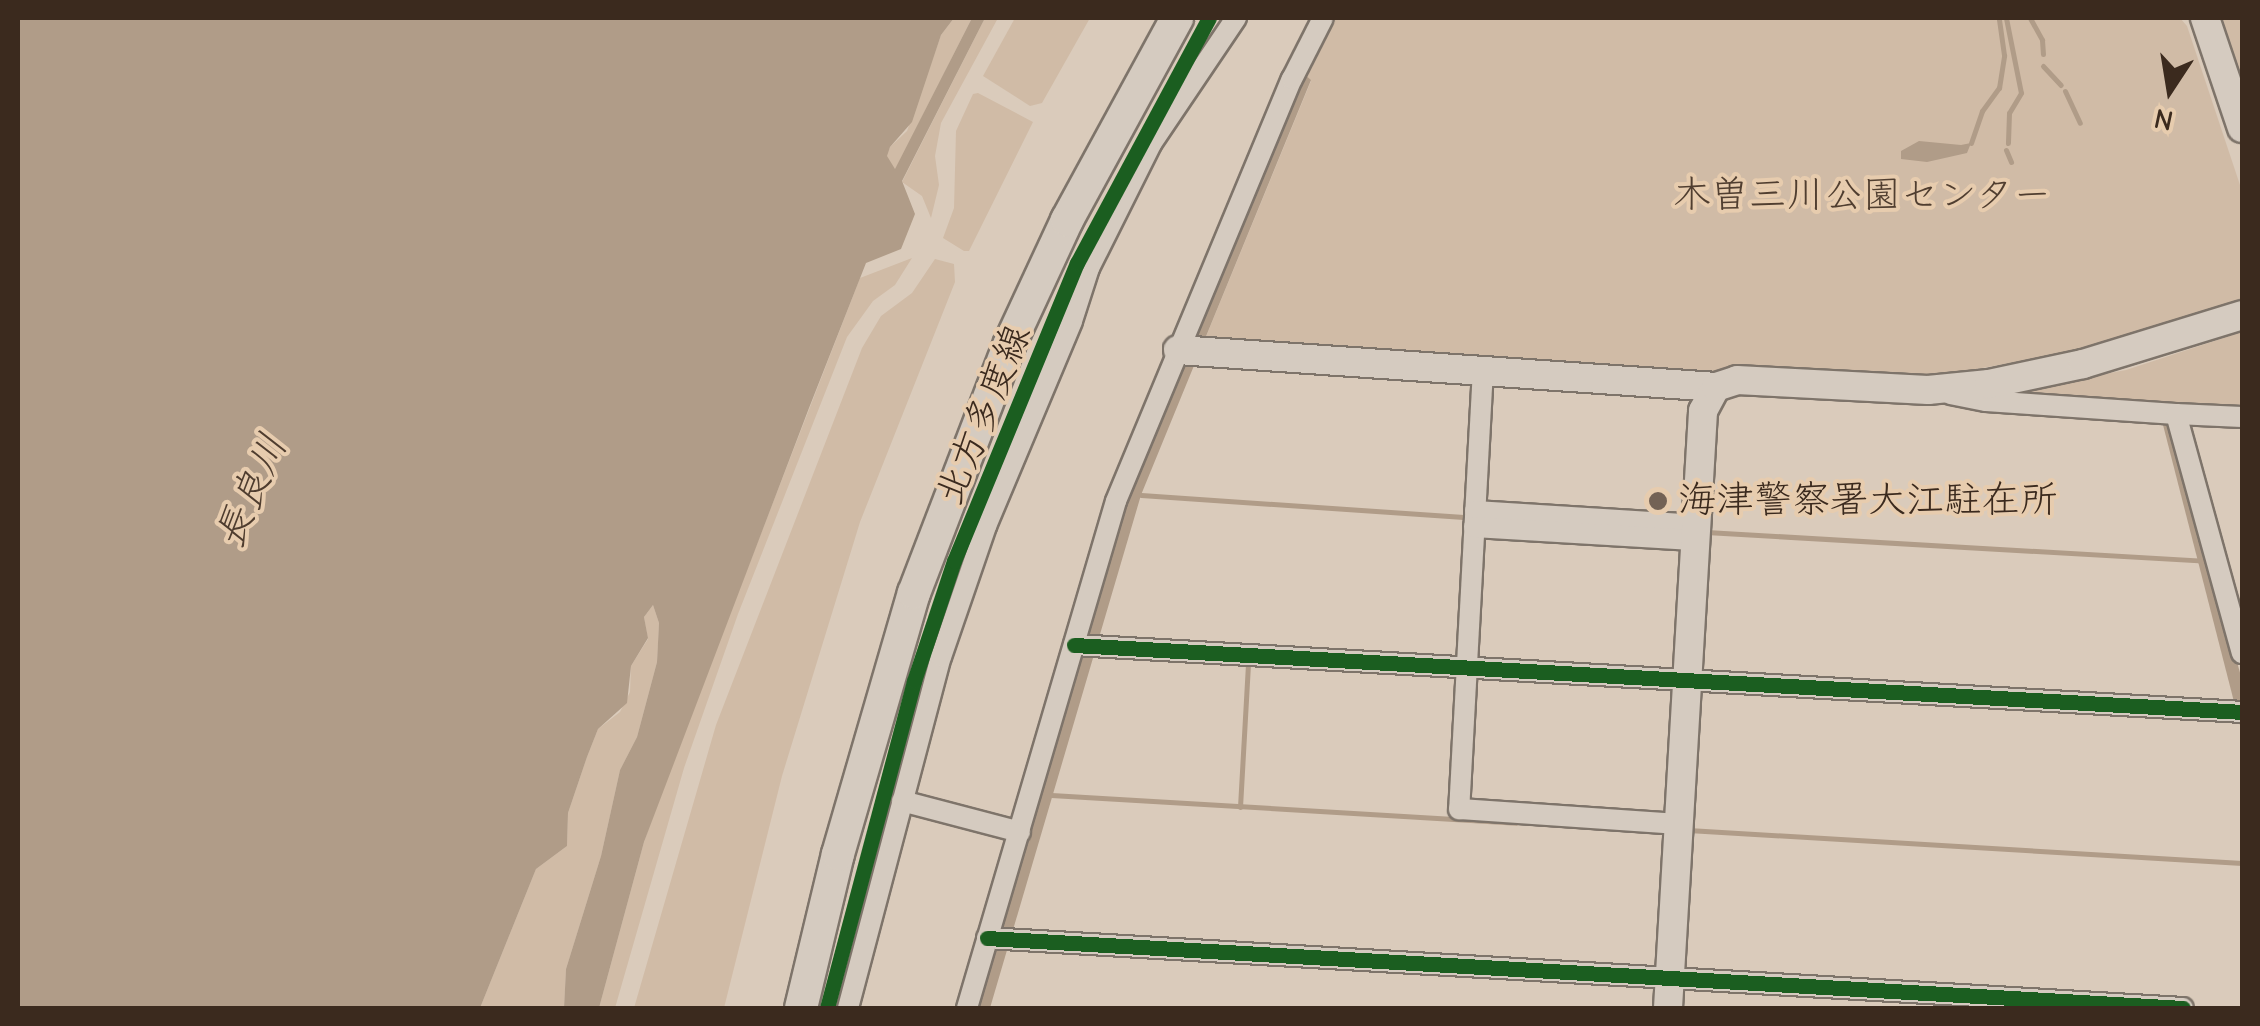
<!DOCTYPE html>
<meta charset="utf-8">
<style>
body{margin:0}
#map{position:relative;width:2260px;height:1026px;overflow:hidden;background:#dacbbb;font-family:"Comic Neue","Klee One",sans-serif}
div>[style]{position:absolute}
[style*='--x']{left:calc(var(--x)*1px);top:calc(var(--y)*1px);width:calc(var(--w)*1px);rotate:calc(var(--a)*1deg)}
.green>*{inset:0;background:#d0bba6}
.water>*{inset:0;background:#b09c88}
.stream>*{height:5px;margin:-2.5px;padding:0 2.5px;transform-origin:2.5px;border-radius:2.5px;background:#b09c88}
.roads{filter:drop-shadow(2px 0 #7e746a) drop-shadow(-2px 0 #7e746a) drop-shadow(0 2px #7e746a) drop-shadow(0 -2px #7e746a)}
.street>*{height:20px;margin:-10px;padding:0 10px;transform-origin:10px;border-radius:10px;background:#d5cbc0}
.secondary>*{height:28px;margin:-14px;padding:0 14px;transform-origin:14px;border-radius:14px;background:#d5cbc0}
.primary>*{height:32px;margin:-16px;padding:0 16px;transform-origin:16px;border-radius:16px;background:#d5cbc0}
.cycleway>*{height:15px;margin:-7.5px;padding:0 7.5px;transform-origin:7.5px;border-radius:7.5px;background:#1b5e20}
.dots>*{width:28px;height:28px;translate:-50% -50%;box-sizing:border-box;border:5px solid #e7ccae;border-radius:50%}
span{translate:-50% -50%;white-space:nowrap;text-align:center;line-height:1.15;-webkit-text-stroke:8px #e7ccae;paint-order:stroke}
.park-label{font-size:38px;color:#503e30}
.street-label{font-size:38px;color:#3b2a1e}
.poi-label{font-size:38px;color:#3b2a1e}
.left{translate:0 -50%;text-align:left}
.water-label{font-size:40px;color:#4f3d2f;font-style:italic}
.frame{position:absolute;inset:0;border:20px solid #3b2a1e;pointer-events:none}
.north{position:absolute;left:2120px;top:40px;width:100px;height:100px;-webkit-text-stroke:8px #e7ccae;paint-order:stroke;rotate:192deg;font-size:28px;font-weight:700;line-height:40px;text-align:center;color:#3b2a1e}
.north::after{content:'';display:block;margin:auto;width:35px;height:45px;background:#3b2a1e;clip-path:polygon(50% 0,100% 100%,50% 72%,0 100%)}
</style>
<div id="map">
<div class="green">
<div style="clip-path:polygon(954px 18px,972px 18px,895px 170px,886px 156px,890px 147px,907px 131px,941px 35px)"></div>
<div style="clip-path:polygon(985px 18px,998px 18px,941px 123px,935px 156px,939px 185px,931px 218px,922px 196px,902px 182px)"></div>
<div style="clip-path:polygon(1015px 18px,1090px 18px,1042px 103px,1030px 106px,983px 76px)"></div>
<div style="clip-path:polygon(1332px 18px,2180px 18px,2187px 26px,2242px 191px,2242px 302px,2129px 342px,1937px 376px,1730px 371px,1691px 374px,1203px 344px,1311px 81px,1304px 74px)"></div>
<div style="clip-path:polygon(2220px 18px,2242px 18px,2242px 84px)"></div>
<div style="clip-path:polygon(978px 93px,1033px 122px,969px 251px,964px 251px,943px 238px,954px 208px,956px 131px,973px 94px)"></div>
<div style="clip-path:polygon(912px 258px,895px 285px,873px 301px,847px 337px,738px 614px,684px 768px,615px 1008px,599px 1008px,644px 842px,669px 771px,860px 278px)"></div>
<div style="clip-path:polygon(935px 259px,954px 264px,955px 282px,860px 522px,782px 776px,724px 1008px,634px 1008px,716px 725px,862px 348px,881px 316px,912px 293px)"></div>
<div style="clip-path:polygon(2242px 332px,2242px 410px,1987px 396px,2126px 370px)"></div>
<div style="clip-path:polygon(653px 605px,659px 623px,657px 662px,637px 737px,620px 770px,601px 856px,566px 969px,564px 1008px,480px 1008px,536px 869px,567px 846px,568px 813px,587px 757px,598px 729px,620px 712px,630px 692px,631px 666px,648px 639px,644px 617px)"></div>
</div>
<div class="water">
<div style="clip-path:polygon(18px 18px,954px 18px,941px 35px,912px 122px,890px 147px,887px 156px,895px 169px,972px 18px,985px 18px,902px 181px,915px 214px,901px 249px,866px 263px,809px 408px,644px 842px,599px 1008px,564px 1008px,566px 969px,601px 856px,620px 770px,637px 737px,657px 662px,659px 623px,653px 605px,644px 617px,648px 638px,631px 666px,627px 703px,598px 729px,587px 757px,568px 813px,567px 846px,536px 869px,480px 1008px,18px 1008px)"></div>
<div style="clip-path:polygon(1304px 74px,1311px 80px,1141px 495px,990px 1008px,976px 1008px,1127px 491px)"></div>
<div style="clip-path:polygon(1919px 141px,1961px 145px,1971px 143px,1967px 153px,1927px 162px,1901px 159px,1901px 151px)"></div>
<div style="clip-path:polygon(2162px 421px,2171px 423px,2242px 680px,2242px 733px)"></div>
</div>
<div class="stream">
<div style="--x:2006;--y:18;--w:76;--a:78.7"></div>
<div style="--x:2021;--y:93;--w:23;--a:121"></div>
<div style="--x:2009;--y:113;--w:30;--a:92"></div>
<div style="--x:2030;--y:18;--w:25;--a:61"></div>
<div style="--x:2042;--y:40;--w:14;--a:86"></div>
<div style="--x:2043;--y:66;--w:26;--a:47"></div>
<div style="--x:2065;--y:91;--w:35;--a:65"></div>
<div style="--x:1971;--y:143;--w:34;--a:-71"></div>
<div style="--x:1982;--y:111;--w:29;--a:-54"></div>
<div style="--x:1999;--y:88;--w:33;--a:-81"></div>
<div style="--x:2004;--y:55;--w:37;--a:-98"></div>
<div style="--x:2006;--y:150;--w:13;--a:67"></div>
<div style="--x:1141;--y:495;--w:327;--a:3.9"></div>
<div style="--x:1706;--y:532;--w:493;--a:3.3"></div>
<div style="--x:1051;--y:795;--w:466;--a:3.4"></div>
<div style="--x:1240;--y:807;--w:142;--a:-86.8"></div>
<div style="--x:1688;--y:830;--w:555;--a:3.41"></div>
</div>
<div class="roads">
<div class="street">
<div style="--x:1483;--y:369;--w:441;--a:93.1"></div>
<div style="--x:1459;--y:809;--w:221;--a:3.9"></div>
<div style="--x:1950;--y:394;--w:37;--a:11"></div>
<div style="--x:1986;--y:401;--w:190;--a:3.9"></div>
<div style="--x:2176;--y:414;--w:248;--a:74.6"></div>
<div style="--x:2176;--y:414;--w:66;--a:2.6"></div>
<div style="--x:1475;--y:511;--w:220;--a:3.6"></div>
<div style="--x:1474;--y:527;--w:219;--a:3.4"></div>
<div style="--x:1074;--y:645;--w:1170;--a:3.28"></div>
<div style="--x:902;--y:801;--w:122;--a:14.7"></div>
<div style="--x:987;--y:938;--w:1198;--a:3.35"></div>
<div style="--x:848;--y:1008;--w:363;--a:-75.2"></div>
<div style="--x:941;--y:657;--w:139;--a:-71"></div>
<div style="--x:986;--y:526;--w:222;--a:-67.2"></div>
<div style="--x:1072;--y:321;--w:56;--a:-72.2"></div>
<div style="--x:1089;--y:268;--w:139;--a:-63.4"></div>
<div style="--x:1151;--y:144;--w:152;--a:-56"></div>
<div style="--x:967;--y:1008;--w:528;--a:-73.62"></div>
<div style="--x:1116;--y:501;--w:457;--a:-67.4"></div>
<div style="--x:1292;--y:79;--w:68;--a:-63.1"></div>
</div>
<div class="secondary">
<div style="--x:2205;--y:18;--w:116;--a:71.4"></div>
<div style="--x:1178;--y:350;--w:539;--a:3.93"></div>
<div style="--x:1668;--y:1008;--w:598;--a:-86.64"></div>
<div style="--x:1703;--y:411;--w:27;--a:-62"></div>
<div style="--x:1716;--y:387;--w:22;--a:-18"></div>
<div style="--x:1737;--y:380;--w:191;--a:3"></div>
<div style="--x:1928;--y:390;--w:61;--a:-5.6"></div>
<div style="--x:1989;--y:384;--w:96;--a:-12"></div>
<div style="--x:2083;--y:364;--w:166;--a:-17.1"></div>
</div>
<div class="primary">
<div style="--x:801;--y:1008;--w:158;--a:-76.5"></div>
<div style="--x:838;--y:854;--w:272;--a:-73.8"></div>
<div style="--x:914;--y:593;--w:268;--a:-69"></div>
<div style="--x:1010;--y:343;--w:136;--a:-65.1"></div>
<div style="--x:1067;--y:220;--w:230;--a:-61.4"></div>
</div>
</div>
<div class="cycleway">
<div style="--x:1074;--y:645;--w:1170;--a:3.28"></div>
<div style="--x:987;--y:938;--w:1198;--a:3.35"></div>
<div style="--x:827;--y:1008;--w:338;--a:-75.1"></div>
<div style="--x:914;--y:681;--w:126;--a:-71.6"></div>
<div style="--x:954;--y:561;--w:322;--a:-67.6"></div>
<div style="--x:1077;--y:263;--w:278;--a:-61.7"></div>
</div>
<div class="dots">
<div style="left:1658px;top:501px;background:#736255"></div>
</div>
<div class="park-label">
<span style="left:1862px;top:196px">木曽三川公園センター</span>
</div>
<div class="street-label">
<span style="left:984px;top:415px;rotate:-68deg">北方多度線</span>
</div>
<div class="poi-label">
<span class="left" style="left:1678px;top:501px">海津警察署大江駐在所</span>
</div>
<div class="water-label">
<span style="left:251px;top:491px;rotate:-66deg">長良川</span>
</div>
<div class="frame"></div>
<div class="north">N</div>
</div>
